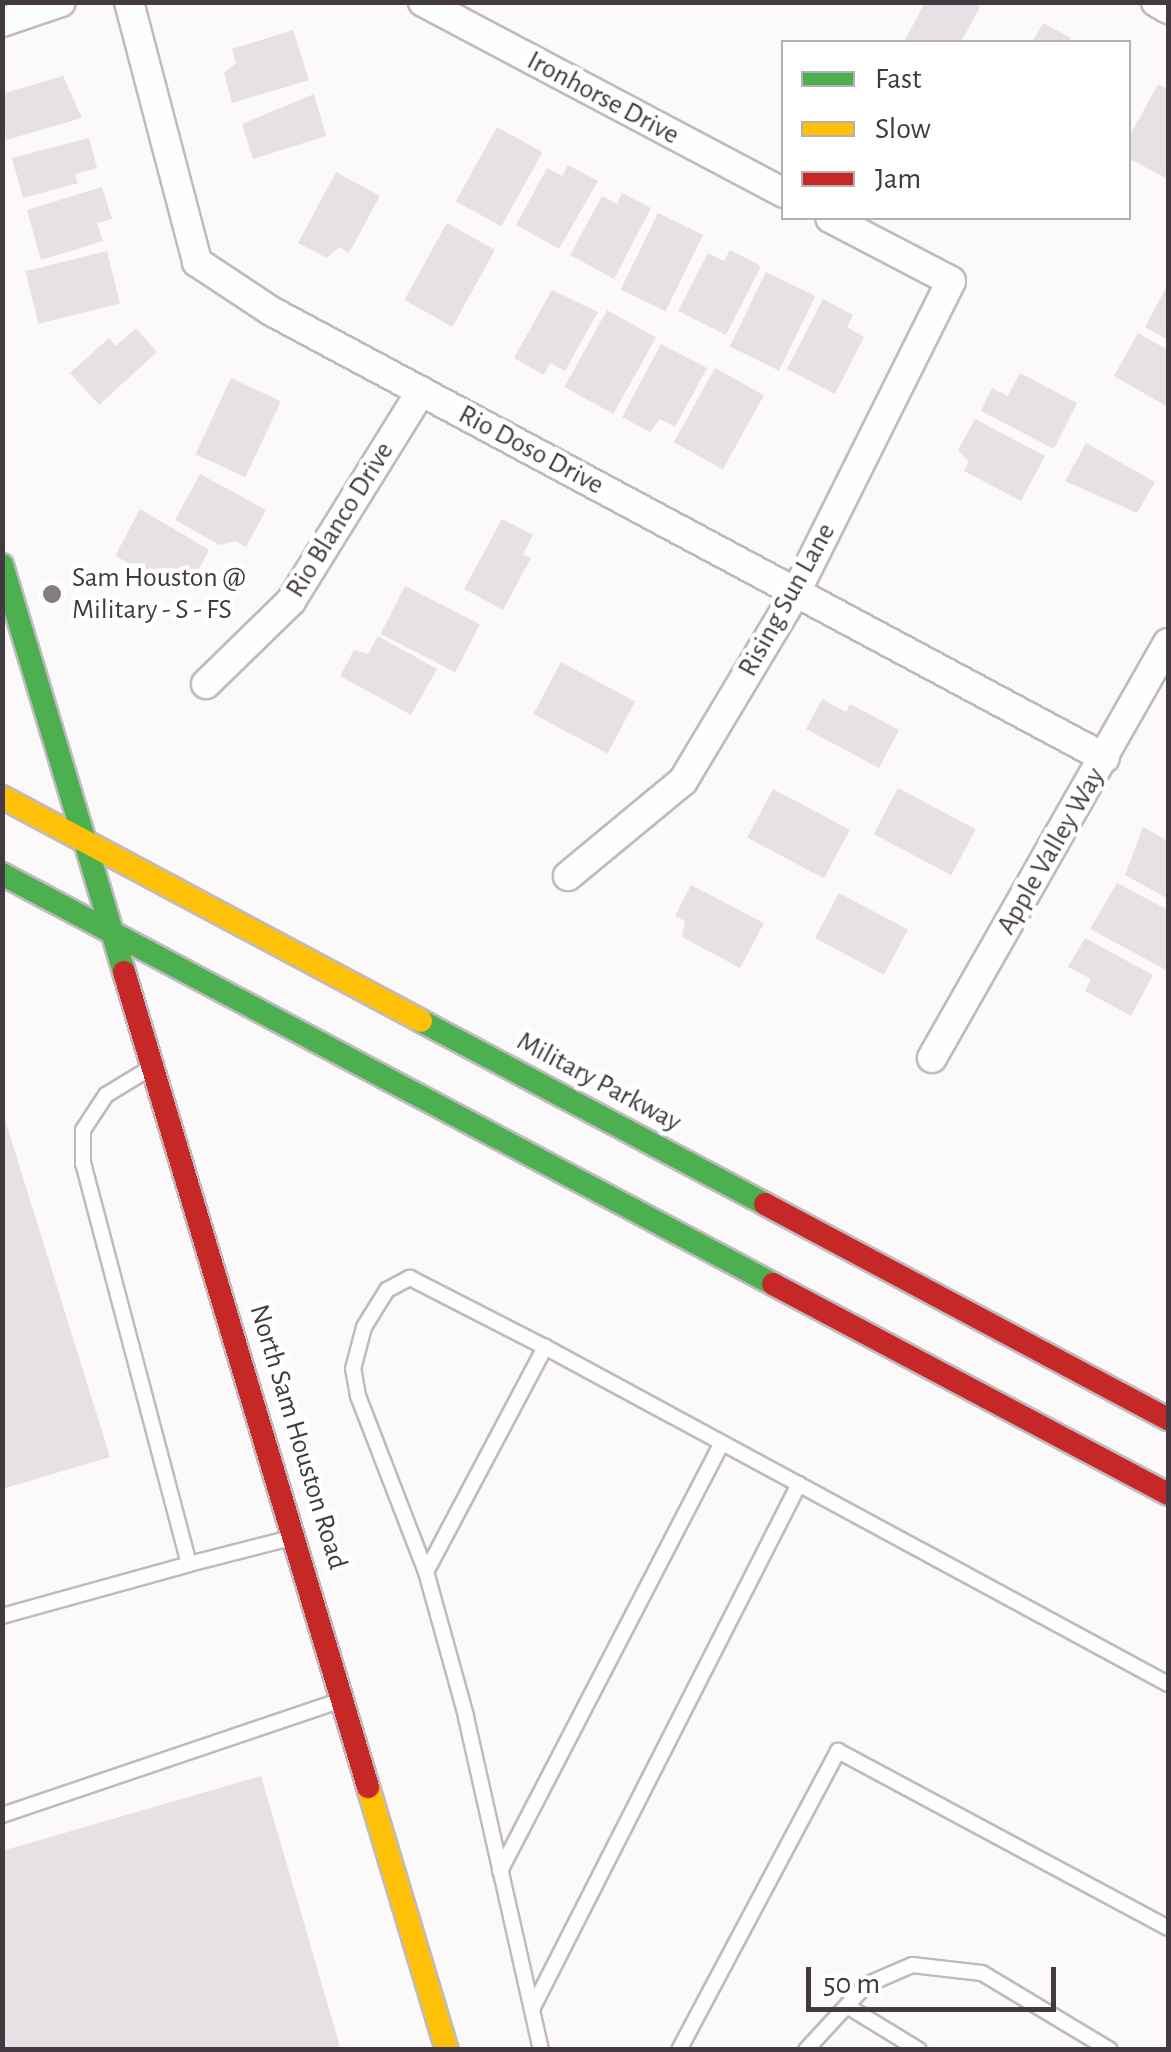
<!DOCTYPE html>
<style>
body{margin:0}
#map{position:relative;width:1171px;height:2052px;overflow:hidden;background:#fcf9fb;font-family:"Alegreya Sans",sans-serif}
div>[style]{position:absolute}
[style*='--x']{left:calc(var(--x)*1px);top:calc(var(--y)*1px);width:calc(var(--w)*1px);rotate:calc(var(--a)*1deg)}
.building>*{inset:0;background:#e7e0e5;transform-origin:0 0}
.roads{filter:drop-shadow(2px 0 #c0babe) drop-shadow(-2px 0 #c0babe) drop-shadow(0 2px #c0babe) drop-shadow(0 -2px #c0babe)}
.lane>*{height:14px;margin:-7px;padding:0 7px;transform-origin:7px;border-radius:7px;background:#fffefe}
.street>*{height:28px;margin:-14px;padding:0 14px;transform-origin:14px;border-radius:14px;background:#fffefe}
.fast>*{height:22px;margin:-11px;padding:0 11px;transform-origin:11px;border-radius:11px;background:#4caf50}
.slow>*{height:22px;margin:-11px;padding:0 11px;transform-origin:11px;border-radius:11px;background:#ffc107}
.jam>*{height:22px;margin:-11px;padding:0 11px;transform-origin:11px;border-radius:11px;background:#c62828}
.dots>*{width:28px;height:28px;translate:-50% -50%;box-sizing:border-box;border:5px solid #fff;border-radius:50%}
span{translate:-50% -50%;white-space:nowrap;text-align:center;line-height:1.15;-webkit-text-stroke:9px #fff;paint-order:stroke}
.street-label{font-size:28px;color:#433941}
.poi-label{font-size:28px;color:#433941}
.left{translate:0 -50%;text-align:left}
.frame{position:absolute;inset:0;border:5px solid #433941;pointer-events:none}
.legend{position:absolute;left:781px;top:40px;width:350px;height:180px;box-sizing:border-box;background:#fff;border:2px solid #b4b0b3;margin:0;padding:12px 18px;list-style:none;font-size:30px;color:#433941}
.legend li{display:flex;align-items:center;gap:20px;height:50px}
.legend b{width:50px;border:2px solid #b4b0b3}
.scale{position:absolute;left:806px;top:1967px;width:250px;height:45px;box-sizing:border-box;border:5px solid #433941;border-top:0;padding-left:12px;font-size:30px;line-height:35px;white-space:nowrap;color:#433941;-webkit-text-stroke:8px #fff;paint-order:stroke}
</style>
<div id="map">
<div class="building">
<div style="clip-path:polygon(925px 2px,971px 2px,980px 7px,961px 42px,904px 42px)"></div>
<div style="clip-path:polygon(1043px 23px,1071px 38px,1068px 42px,1032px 42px)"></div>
<div style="clip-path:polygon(293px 30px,309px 80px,232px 103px,224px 73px,236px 63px,232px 49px)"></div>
<div style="clip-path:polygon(63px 76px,82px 118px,6px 140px,2px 94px)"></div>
<div style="clip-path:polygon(1158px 84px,1168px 89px,1168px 179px,1128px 158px,1128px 139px)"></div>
<div style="clip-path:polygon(314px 94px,326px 136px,253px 159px,242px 124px)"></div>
<div style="left:497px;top:127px;width:52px;height:85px;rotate:29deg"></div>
<div style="clip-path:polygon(89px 138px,97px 168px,75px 174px,78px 183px,23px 198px,12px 158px)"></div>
<div style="clip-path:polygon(568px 165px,598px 181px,559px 249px,516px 225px,547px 168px,562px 176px)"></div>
<div style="clip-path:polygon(336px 172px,380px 196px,349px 253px,339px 247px,327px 258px,298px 243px)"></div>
<div style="clip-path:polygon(102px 187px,112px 219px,97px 223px,103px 241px,41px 260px,27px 210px)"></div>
<div style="clip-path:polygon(622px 193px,651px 208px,614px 279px,570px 255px,602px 196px,617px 204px)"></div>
<div style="left:658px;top:213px;width:50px;height:85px;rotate:26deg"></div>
<div style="left:447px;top:223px;width:55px;height:88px;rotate:29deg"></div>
<div style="clip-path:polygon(730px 250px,761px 266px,726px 335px,678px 311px,708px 253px,724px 261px)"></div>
<div style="left:107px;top:251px;width:54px;height:84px;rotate:76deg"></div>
<div style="left:766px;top:272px;width:55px;height:83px;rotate:26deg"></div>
<div style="clip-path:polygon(1168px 284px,1168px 340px,1145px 327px)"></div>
<div style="clip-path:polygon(552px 290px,598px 312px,565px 371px,550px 363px,544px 375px,514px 358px)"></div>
<div style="clip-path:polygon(823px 299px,853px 315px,847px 327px,864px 337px,835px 394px,787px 369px)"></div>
<div style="left:607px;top:310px;width:56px;height:88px;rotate:29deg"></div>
<div style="clip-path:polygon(136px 328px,157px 352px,99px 405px,70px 373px,109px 338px,116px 346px)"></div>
<div style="clip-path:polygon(1138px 333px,1168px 350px,1168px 407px,1114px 376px)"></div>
<div style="clip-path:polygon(661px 344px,707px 368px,675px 427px,660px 419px,650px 432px,622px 417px)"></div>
<div style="left:715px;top:368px;width:56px;height:85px;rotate:29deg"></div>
<div style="clip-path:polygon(1020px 373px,1077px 403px,1054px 449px,981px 411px,992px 388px,1008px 396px)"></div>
<div style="left:231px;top:378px;width:55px;height:84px;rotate:25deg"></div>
<div style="clip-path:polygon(975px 419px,1045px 456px,1021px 501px,964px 471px,969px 462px,958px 450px)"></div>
<div style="clip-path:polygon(1086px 443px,1155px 482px,1137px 513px,1065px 481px)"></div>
<div style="clip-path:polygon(200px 474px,266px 510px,246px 547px,235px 541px,220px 545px,175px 520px)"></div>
<div style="clip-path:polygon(140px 509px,209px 550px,194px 579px,180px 572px,172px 586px,115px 556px)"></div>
<div style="clip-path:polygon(502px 519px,533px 535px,523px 554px,531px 558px,503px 610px,464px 589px)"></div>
<div style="left:405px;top:586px;width:84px;height:54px;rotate:27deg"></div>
<div style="clip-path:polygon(378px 636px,437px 669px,411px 715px,340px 676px,354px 650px,368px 654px)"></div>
<div style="left:561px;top:662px;width:84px;height:59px;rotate:28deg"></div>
<div style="clip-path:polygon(822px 699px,846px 712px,850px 704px,899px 730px,879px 768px,806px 729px)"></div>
<div style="left:898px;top:788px;width:88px;height:52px;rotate:28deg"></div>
<div style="left:773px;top:789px;width:87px;height:55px;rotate:28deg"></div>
<div style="clip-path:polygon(1143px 827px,1168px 841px,1168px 899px,1125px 875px)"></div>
<div style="clip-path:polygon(1117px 883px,1168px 910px,1168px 971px,1090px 929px)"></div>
<div style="clip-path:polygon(691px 885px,764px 923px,740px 968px,682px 937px,685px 921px,675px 916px)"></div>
<div style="left:839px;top:893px;width:78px;height:51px;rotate:28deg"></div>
<div style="clip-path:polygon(1085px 938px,1153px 975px,1131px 1016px,1085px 991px,1091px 979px,1068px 967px)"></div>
<div style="clip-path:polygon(2px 1110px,110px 1457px,2px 1489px)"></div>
<div style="clip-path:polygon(261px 1776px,341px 2050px,2px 2050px,2px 1851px)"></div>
</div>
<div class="roads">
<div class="lane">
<div style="--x:189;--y:1564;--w:105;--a:-14.3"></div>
<div style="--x:426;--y:1572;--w:189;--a:-111.1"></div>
<div style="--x:358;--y:1396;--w:27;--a:-100"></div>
<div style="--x:353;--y:1369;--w:43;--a:-75.3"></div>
<div style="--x:364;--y:1327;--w:44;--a:-58.1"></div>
<div style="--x:387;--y:1290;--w:26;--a:-28"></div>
<div style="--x:410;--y:1278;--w:152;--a:27.1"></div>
<div style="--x:2;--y:1616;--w:194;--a:-15.5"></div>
<div style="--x:189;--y:1564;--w:414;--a:-104.8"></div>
<div style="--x:83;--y:1164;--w:34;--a:-90"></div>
<div style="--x:83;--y:1130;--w:42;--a:-56.7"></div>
<div style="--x:106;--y:1095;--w:50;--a:-31.2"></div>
<div style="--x:2;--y:1815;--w:356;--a:-18.7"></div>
<div style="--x:500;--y:1871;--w:482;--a:-62.6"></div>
<div style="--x:847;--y:2006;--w:84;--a:31.4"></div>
<div style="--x:532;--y:2009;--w:589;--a:-63.04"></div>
<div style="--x:541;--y:2050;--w:342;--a:-102.7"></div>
<div style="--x:466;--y:1716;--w:149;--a:-105.5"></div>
<div style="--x:426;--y:1572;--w:255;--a:-62.1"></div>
<div style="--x:545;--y:1347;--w:708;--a:28.41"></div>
<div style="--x:679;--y:2050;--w:339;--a:-62"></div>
<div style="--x:838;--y:1751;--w:374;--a:28.2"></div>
<div style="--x:806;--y:2050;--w:88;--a:-47.3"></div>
<div style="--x:866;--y:1985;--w:50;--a:-23.5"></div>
<div style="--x:912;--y:1965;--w:70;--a:6.5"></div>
<div style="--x:982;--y:1973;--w:149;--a:31"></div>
</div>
<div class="street">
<div style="--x:129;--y:2;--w:269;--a:75.3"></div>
<div style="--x:197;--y:262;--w:89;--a:33.5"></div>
<div style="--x:271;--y:311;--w:946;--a:28.19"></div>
<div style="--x:423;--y:2;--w:408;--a:27.9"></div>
<div style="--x:1156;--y:2;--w:14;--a:30"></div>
<div style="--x:2;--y:22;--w:62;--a:-18.7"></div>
<div style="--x:206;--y:684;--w:119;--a:-44.3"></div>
<div style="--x:291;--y:601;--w:247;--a:-58.2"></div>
<div style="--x:568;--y:876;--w:149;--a:-39.6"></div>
<div style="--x:683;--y:781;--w:220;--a:-59.1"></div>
<div style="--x:796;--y:592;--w:347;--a:-63.5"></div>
<div style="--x:951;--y:281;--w:136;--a:-152.5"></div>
<div style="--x:932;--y:1058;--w:477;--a:-60.4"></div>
</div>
<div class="fast">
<div style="--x:2;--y:565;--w:425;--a:73.3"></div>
<div style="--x:2;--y:874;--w:873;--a:28"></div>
<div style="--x:421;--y:1021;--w:390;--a:28"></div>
</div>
<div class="slow">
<div style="--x:2;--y:797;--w:475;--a:28.1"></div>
<div style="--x:368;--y:1787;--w:275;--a:73.3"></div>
</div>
<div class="jam">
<div style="--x:124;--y:972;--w:851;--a:73.33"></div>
<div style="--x:765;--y:1204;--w:457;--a:28.1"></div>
<div style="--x:773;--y:1284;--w:447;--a:28"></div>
</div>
</div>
<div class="dots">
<div style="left:52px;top:594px;background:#847c82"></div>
</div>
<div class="street-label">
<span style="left:603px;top:98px;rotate:28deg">Ironhorse Drive</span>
<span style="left:531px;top:450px;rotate:28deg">Rio Doso Drive</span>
<span style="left:340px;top:520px;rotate:-58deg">Rio Blanco Drive</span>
<span style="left:787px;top:600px;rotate:-61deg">Rising Sun Lane</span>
<span style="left:1051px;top:851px;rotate:-60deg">Apple Valley Way</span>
<span style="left:599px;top:1082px;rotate:28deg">Military Parkway</span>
<span style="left:298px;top:1437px;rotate:73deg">North Sam Houston Road</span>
</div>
<div class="poi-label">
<span class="left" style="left:72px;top:594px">Sam Houston @<br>Military - S - FS</span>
</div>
<div class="frame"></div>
<ul class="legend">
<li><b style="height:12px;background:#4caf50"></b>Fast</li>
<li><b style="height:12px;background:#ffc107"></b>Slow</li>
<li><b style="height:12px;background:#c62828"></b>Jam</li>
</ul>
<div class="scale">50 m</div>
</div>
